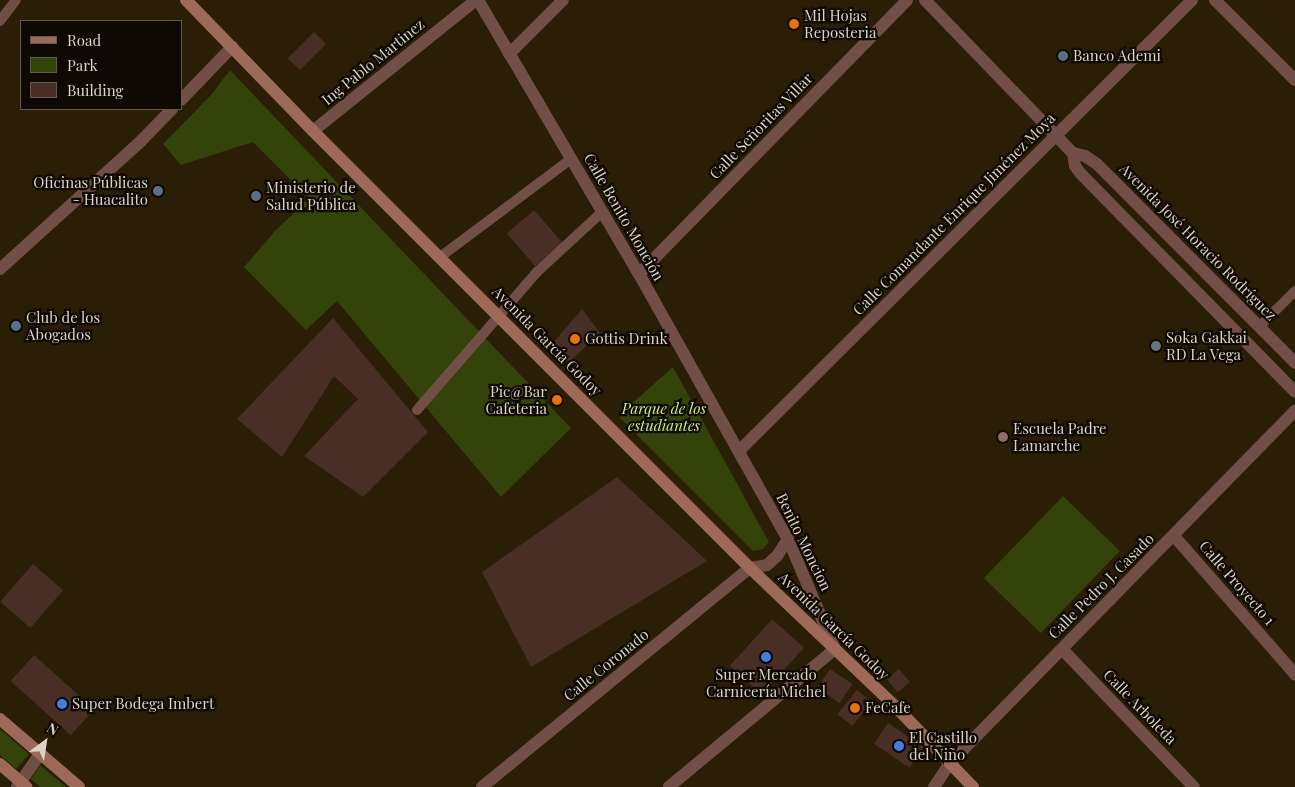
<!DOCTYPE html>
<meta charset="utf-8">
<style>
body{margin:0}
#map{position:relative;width:1295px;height:787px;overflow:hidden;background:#2a1e06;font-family:"Playfair Display",serif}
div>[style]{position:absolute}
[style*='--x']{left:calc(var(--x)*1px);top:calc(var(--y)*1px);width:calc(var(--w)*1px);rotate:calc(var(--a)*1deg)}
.green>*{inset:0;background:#344309;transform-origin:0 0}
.building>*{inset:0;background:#482e24;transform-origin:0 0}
.service>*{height:10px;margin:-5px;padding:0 5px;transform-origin:5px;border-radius:5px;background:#714f46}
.minor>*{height:12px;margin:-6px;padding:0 6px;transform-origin:6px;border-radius:6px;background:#714f46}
.tertiary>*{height:12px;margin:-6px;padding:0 6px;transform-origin:6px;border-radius:6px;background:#714f46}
.secondary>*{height:12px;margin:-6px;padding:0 6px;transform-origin:6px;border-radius:6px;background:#9f695a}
.dots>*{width:14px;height:14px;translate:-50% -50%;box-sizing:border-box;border:2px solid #0e0902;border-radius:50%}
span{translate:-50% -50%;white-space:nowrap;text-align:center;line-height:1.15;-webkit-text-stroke:4.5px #0e0902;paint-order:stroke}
.poi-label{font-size:15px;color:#dbd4c6}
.left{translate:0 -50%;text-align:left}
.right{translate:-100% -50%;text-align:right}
.street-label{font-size:15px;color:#dbd4c6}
.park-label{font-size:15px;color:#cdef83;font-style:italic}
.legend{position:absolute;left:20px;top:20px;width:162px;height:90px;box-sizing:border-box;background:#0e0902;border:1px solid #605a50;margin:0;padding:6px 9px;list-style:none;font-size:15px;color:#dbd4c6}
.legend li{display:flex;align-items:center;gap:10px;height:25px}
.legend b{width:25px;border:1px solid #605a50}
.north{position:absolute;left:20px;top:717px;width:50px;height:50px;-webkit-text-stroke:4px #0e0902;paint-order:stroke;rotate:31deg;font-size:14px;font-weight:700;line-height:20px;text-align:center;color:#dbd4c6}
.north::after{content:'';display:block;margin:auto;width:18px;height:22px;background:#dbd4c6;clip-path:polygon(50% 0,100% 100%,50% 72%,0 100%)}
</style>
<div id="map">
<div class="green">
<div style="clip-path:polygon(230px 70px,571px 428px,501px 497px,337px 301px,306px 330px,244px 267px,275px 231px,309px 198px,253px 142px,181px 165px,163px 144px,211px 95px)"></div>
<div style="clip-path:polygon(673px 367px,769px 542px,763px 549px,753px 551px,618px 416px)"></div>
<div style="left:1063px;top:496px;width:79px;height:114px;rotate:44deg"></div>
<div style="clip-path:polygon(0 729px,29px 754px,16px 769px,0 755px)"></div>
<div style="clip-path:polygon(40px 765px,66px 787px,40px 787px,31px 779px)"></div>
</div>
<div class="building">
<div style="left:314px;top:32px;width:17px;height:37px;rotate:45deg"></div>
<div style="left:534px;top:210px;width:43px;height:36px;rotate:49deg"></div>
<div style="clip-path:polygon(582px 309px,600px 333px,568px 363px,551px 345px)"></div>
<div style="clip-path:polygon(333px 318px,428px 432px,363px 497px,304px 456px,358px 399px,334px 376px,282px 457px,237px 419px)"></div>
<div style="clip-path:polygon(617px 477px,707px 561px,531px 667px,482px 572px)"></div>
<div style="left:33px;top:564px;width:40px;height:50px;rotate:41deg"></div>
<div style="left:772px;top:619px;width:43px;height:63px;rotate:42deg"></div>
<div style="left:34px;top:655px;width:81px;height:35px;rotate:42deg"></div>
<div style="left:830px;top:669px;width:27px;height:23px;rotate:34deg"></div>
<div style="left:899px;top:669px;width:17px;height:16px;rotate:50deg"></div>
<div style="left:857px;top:690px;width:19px;height:31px;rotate:39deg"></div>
<div style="left:888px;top:723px;width:43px;height:25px;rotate:34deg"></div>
</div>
<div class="service">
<div style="--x:0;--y:21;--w:26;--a:-53"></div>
<div style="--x:440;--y:257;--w:164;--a:-36.8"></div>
<div style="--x:1259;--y:327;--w:51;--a:-45"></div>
<div style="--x:417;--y:410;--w:183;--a:-49"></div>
<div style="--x:537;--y:272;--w:88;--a:-42.7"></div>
</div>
<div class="minor">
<div style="--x:478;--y:0;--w:318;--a:59.6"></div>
<div style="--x:639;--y:274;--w:304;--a:60.7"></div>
<div style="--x:788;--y:539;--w:120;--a:66.9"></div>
<div style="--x:835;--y:649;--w:216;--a:140.3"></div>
<div style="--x:509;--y:54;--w:76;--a:-45"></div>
<div style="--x:181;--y:100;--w:74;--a:-46.1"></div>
<div style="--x:313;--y:131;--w:209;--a:-38.8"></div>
<div style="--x:0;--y:269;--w:186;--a:-42.2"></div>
<div style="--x:138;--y:144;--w:49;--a:-45.8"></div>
<div style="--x:639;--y:274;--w:383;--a:-45.6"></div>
<div style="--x:739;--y:451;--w:639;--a:-44.87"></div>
<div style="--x:1174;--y:536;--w:184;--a:48.8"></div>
<div style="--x:1062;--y:649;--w:191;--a:46.3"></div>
<div style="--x:17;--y:787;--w:40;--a:-55.1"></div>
<div style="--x:482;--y:787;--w:346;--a:-39.3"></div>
<div style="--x:750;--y:568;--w:17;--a:-10"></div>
<div style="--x:767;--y:565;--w:13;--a:-42"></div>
<div style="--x:777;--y:556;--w:20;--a:-57"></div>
<div style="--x:934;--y:787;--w:29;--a:-56"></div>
<div style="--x:950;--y:763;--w:493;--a:-45.6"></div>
</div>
<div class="tertiary">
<div style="--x:925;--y:0;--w:213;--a:46"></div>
<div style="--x:1073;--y:153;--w:13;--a:81"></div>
<div style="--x:1075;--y:166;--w:10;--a:53"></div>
<div style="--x:1081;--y:174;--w:305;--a:45.5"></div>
<div style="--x:1215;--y:0;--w:113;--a:45"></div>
<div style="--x:1073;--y:153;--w:12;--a:14"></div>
<div style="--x:1085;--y:156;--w:14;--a:34"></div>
<div style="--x:1097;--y:164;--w:281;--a:45.1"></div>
</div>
<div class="secondary">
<div style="--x:186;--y:0;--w:182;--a:45.9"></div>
<div style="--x:313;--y:131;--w:618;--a:45"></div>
<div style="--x:750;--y:568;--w:199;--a:43.6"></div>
<div style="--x:894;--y:705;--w:114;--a:46.1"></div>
<div style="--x:0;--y:719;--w:104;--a:40.7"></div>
<div style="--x:0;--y:764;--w:35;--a:41"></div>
</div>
<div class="dots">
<div style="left:794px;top:24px;background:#e8710a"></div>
<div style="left:1063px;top:56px;background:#5c6f8a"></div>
<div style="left:158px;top:191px;background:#5c6f8a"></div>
<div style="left:256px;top:196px;background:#5c6f8a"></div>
<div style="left:16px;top:326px;background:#5c6f8a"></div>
<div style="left:575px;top:339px;background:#e8710a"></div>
<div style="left:1156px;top:346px;background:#6b7280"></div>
<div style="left:557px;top:400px;background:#e8710a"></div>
<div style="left:1003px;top:437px;background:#8d6e63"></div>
<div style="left:766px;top:657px;background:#3f7fe0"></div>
<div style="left:62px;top:704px;background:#3f7fe0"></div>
<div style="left:855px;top:708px;background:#e8710a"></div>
<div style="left:899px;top:746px;background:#3f7fe0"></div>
</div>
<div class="poi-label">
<span class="left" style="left:804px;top:24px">Mil Hojas<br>Reposteria</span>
<span class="left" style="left:1073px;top:56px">Banco Ademi</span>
<span class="right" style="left:148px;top:191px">Oficinas Públicas<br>- Huacalito</span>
<span class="left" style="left:266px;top:196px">Ministerio de<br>Salud Pública</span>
<span class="left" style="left:26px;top:326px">Club de los<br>Abogados</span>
<span class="left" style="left:1166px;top:346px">Soka Gakkai<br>RD La Vega</span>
<span class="left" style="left:585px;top:339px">Gottis Drink</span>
<span class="right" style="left:547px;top:400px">Pic@Bar<br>Cafeteria</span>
<span class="left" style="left:1013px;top:437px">Escuela Padre<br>Lamarche</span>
<span style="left:766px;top:683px">Super Mercado<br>Carnicería Michel</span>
<span class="left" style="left:72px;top:704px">Super Bodega Imbert</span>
<span class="left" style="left:865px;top:708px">FeCafe</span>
<span class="left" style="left:909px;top:746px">El Castillo<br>del Niño</span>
</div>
<div class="street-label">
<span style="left:373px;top:62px;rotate:-39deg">Ing Pablo Martinez</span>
<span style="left:761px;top:126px;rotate:-46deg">Calle Señoritas Villar</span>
<span style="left:954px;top:214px;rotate:-45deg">Calle Comandante Enrique Jiménez Moya</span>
<span style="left:624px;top:217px;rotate:60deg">Calle Benito Monción</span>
<span style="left:1198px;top:242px;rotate:45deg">Avenida José Horacio Rodríguez</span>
<span style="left:547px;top:341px;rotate:45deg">Avenida García Godoy</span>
<span style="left:804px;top:542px;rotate:64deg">Benito Moncion</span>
<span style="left:1237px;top:583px;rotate:49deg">Calle Proyecto 1</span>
<span style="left:1101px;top:586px;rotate:-45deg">Calle Pedro J. Casado</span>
<span style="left:834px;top:626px;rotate:44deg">Avenida García Godoy</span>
<span style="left:606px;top:665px;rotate:-39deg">Calle Coronado</span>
<span style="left:1140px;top:707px;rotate:46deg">Calle Arboleda</span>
</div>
<div class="park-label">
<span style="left:664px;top:417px">Parque de los<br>estudiantes</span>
</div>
<ul class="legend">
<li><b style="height:6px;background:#9f695a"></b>Road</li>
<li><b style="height:14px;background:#344309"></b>Park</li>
<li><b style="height:14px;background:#482e24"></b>Building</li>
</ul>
<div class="north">N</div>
</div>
